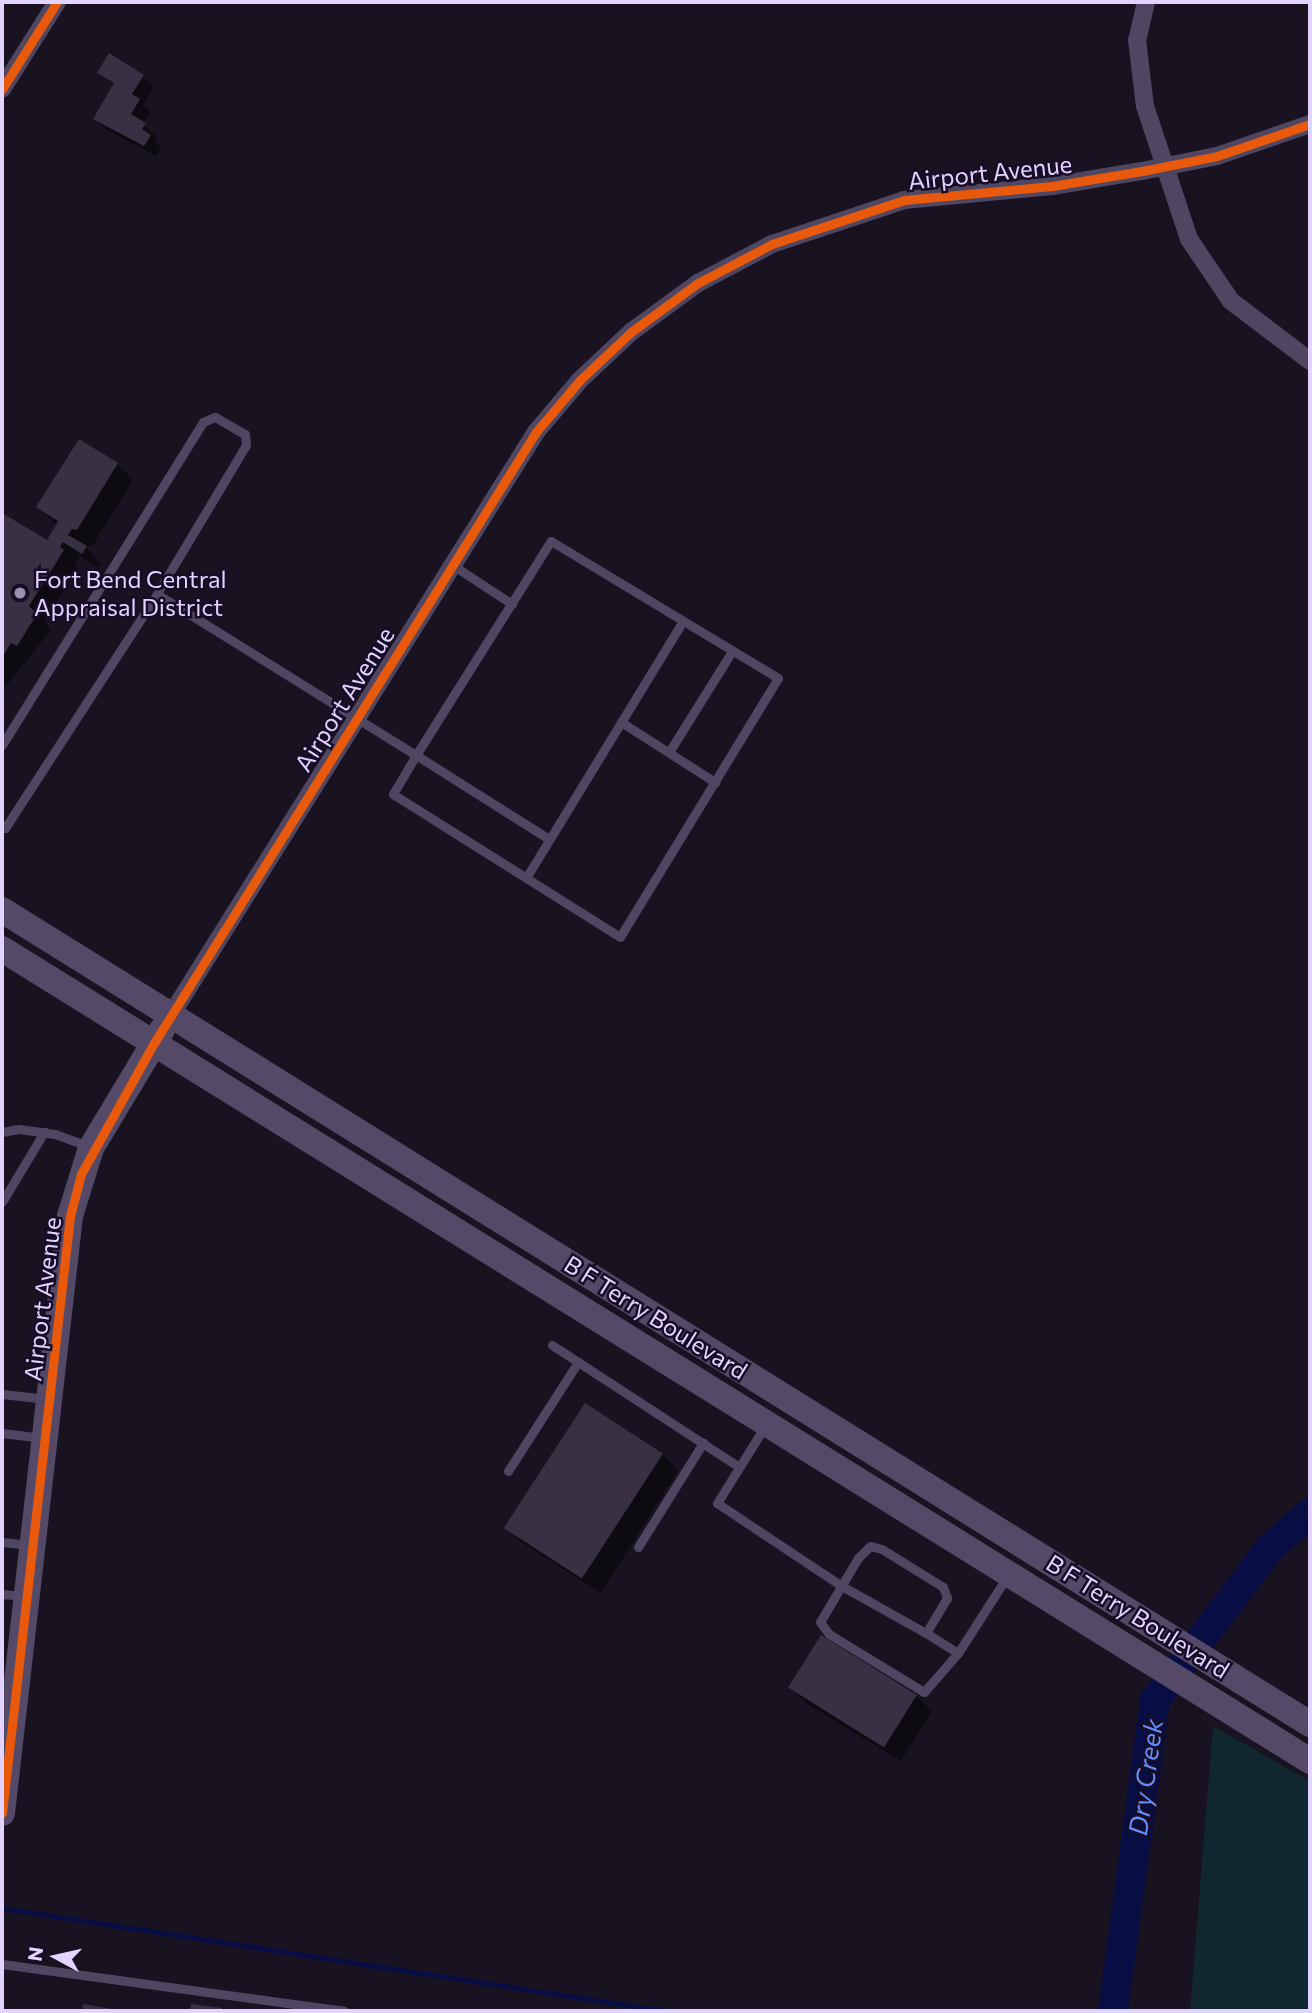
<!DOCTYPE html>
<style>
body{margin:0}
#map{position:relative;width:1312px;height:2013px;overflow:hidden;background:#191321;font-family:Commissioner,sans-serif}
div>[style]{position:absolute}
[style*='--x']{left:calc(var(--x)*1px);top:calc(var(--y)*1px);width:calc(var(--w)*1px);rotate:calc(var(--a)*1deg)}
.green>*{inset:0;background:#112730}
.shadow>*{inset:0;background:#0007}
.stream>*{height:5px;margin:-2.5px;padding:0 2.5px;transform-origin:2.5px;border-radius:2.5px;background:#080e44}
.river>*{height:30px;margin:-15px;padding:0 15px;transform-origin:15px;border-radius:15px;background:#080e44}
.building>*{inset:0;background:#393143;transform-origin:0 0}
.lane>*{height:9px;margin:-4.5px;padding:0 4.5px;transform-origin:4.5px;border-radius:4.5px;background:#4f4762}
.street>*{height:18px;margin:-9px;padding:0 9px;transform-origin:9px;border-radius:9px;background:#4f4762}
.secondary>*{height:26px;margin:-13px;padding:0 13px;transform-origin:13px;border-radius:13px;background:#544a68}
.cycleway>*{height:9px;margin:-4.5px;padding:0 4.5px;transform-origin:4.5px;border-radius:4.5px;background:#e8590c}
.dots>*{width:19px;height:19px;translate:-50% -50%;box-sizing:border-box;border:4px solid #180d27;border-radius:50%}
span{translate:-50% -50%;white-space:nowrap;text-align:center;line-height:1.15;-webkit-text-stroke:5px #180d27;paint-order:stroke}
.street-label{font-size:24px;color:#e3d3ff}
.poi-label{font-size:24px;color:#e3d3ff}
.left{translate:0 -50%;text-align:left}
.water-label{font-size:26px;color:#618fff;font-style:italic}
.frame{position:absolute;inset:0;border:4px solid #e3d3ff;pointer-events:none}
.north{position:absolute;left:21px;top:1922px;width:70px;height:70px;-webkit-text-stroke:5px #180d27;paint-order:stroke;rotate:278deg;font-size:19px;font-weight:700;line-height:28px;text-align:center;color:#e3d3ff}
.north::after{content:'';display:block;margin:auto;width:24px;height:32px;background:#e3d3ff;clip-path:polygon(50% 0,100% 100%,50% 72%,0 100%)}
</style>
<div id="map">
<div class="green">
<div style="clip-path:polygon(1213px 1726px,1310px 1781px,1310px 2011px,1190px 2011px)"></div>
</div>
<div class="shadow">
<div style="clip-path:polygon(99px 72px,143px 76px,154px 87px,143px 105px,151px 112px,143px 124px,156px 136px,154px 140px,161px 148px,156px 156px,107px 130px,95px 118px,115px 86px)"></div>
<div style="clip-path:polygon(79px 441px,117px 464px,133px 480px,93px 545px,85px 547px,101px 563px,98px 568px,79px 556px,75px 563px,78px 567px,44px 623px,51px 630px,2px 691px,2px 520px,4px 516px,47px 542px,57px 525px,39px 507px)"></div>
<div style="clip-path:polygon(585px 1406px,662px 1454px,678px 1470px,601px 1593px,524px 1544px,508px 1529px)"></div>
<div style="clip-path:polygon(822px 1638px,916px 1696px,932px 1711px,901px 1761px,807px 1704px,791px 1688px)"></div>
</div>
<div class="stream">
<div style="--x:2;--y:1908;--w:672;--a:8.82"></div>
</div>
<div class="river">
<div style="--x:1113;--y:2011;--w:314;--a:-82.3"></div>
<div style="--x:1155;--y:1700;--w:189;--a:-52.9"></div>
<div style="--x:1269;--y:1549;--w:55;--a:-41.3"></div>
</div>
<div class="building">
<div style="clip-path:polygon(109px 53px,144px 75px,132px 94px,140px 99px,131px 114px,146px 123px,142px 129px,151px 135px,144px 146px,93px 119px,114px 83px,97px 73px)"></div>
<div style="clip-path:polygon(79px 439px,118px 463px,77px 530px,72px 529px,68px 535px,87px 546px,82px 554px,63px 542px,60px 547px,64px 550px,29px 606px,37px 614px,17px 646px,11px 643px,2px 658px,2px 517px,4px 514px,47px 540px,58px 521px,36px 507px)"></div>
<div style="left:585px;top:1403px;width:93px;height:149px;rotate:33deg"></div>
<div style="left:821px;top:1635px;width:113px;height:62px;rotate:32deg"></div>
<div style="clip-path:polygon(83px 2004px,119px 2010px,119px 2011px,82px 2011px)"></div>
<div style="clip-path:polygon(191px 2004px,222px 2008px,222px 2011px,190px 2011px)"></div>
</div>
<div class="lane">
<div style="--x:451;--y:564;--w:73;--a:33.3"></div>
<div style="--x:157;--y:594;--w:305;--a:31.9"></div>
<div style="--x:416;--y:755;--w:253;--a:-57.8"></div>
<div style="--x:551;--y:541;--w:265;--a:31.1"></div>
<div style="--x:778;--y:678;--w:303;--a:121.4"></div>
<div style="--x:620;--y:937;--w:268;--a:-147.8"></div>
<div style="--x:393;--y:794;--w:45;--a:-59.5"></div>
<div style="--x:416;--y:755;--w:157;--a:32.3"></div>
<div style="--x:621;--y:722;--w:112;--a:32.6"></div>
<div style="--x:2;--y:745;--w:380;--a:-58.1"></div>
<div style="--x:203;--y:422;--w:13;--a:-23"></div>
<div style="--x:215;--y:417;--w:34;--a:30"></div>
<div style="--x:245;--y:434;--w:11;--a:85"></div>
<div style="--x:246;--y:445;--w:174;--a:120.9"></div>
<div style="--x:157;--y:594;--w:279;--a:123"></div>
<div style="--x:5;--y:828;--w:4;--a:-135"></div>
<div style="--x:669;--y:752;--w:119;--a:-58"></div>
<div style="--x:526;--y:878;--w:301;--a:-58.6"></div>
<div style="--x:2;--y:1132;--w:17;--a:-10"></div>
<div style="--x:19;--y:1129;--w:36;--a:8"></div>
<div style="--x:55;--y:1134;--w:35;--a:20"></div>
<div style="--x:2;--y:1202;--w:82;--a:-59"></div>
<div style="--x:552;--y:1345;--w:223;--a:33.1"></div>
<div style="--x:2;--y:1394;--w:45;--a:6.3"></div>
<div style="--x:765;--y:1426;--w:91;--a:121.9"></div>
<div style="--x:717;--y:1503;--w:148;--a:33.7"></div>
<div style="--x:840;--y:1585;--w:98;--a:29.2"></div>
<div style="--x:2;--y:1433;--w:41;--a:7"></div>
<div style="--x:508;--y:1471;--w:130;--a:-57.3"></div>
<div style="--x:2;--y:1542;--w:29;--a:6"></div>
<div style="--x:638;--y:1547;--w:123;--a:-58"></div>
<div style="--x:2;--y:1594;--w:22;--a:5"></div>
<div style="--x:958;--y:1653;--w:38;--a:-148"></div>
<div style="--x:926;--y:1633;--w:41;--a:-59"></div>
<div style="--x:947;--y:1598;--w:12;--a:-110"></div>
<div style="--x:943;--y:1587;--w:72;--a:-148.1"></div>
<div style="--x:882;--y:1549;--w:12;--a:-166"></div>
<div style="--x:870;--y:1546;--w:17;--a:135"></div>
<div style="--x:858;--y:1558;--w:74;--a:120.7"></div>
<div style="--x:820;--y:1622;--w:15;--a:53"></div>
<div style="--x:829;--y:1634;--w:111;--a:31.4"></div>
<div style="--x:924;--y:1692;--w:52;--a:-48.9"></div>
<div style="--x:958;--y:1653;--w:93;--a:-57.3"></div>
<div style="--x:2;--y:1964;--w:345;--a:7.8"></div>
</div>
<div class="street">
<div style="--x:1146;--y:2;--w:39;--a:103"></div>
<div style="--x:1137;--y:40;--w:66;--a:83.1"></div>
<div style="--x:1145;--y:106;--w:140;--a:71.7"></div>
<div style="--x:1189;--y:239;--w:75;--a:55.9"></div>
<div style="--x:1231;--y:301;--w:99;--a:37.2"></div>
<div style="--x:2;--y:89;--w:103;--a:-57.7"></div>
<div style="--x:171;--y:1015;--w:688;--a:-57.95"></div>
<div style="--x:536;--y:432;--w:68;--a:-49.8"></div>
<div style="--x:580;--y:380;--w:70;--a:-43.3"></div>
<div style="--x:631;--y:332;--w:83;--a:-36.2"></div>
<div style="--x:698;--y:283;--w:84;--a:-27.8"></div>
<div style="--x:772;--y:244;--w:139;--a:-18.4"></div>
<div style="--x:904;--y:200;--w:149;--a:-5.4"></div>
<div style="--x:1052;--y:186;--w:91;--a:-9.5"></div>
<div style="--x:1142;--y:171;--w:76;--a:-11.3"></div>
<div style="--x:1217;--y:156;--w:98;--a:-19"></div>
</div>
<div class="secondary">
<div style="--x:2;--y:910;--w:1541;--a:31.9"></div>
<div style="--x:2;--y:949;--w:1540;--a:31.83"></div>
<div style="--x:2;--y:1813;--w:601;--a:-83.5"></div>
<div style="--x:70;--y:1216;--w:71;--a:-72.8"></div>
<div style="--x:91;--y:1148;--w:138;--a:-59"></div>
</div>
<div class="cycleway">
<div style="--x:2;--y:89;--w:103;--a:-57.7"></div>
<div style="--x:2;--y:1813;--w:601;--a:-83.5"></div>
<div style="--x:70;--y:1216;--w:43;--a:-75.3"></div>
<div style="--x:81;--y:1174;--w:150;--a:-60.9"></div>
<div style="--x:154;--y:1043;--w:721;--a:-57.99"></div>
<div style="--x:536;--y:432;--w:68;--a:-49.8"></div>
<div style="--x:580;--y:380;--w:70;--a:-43.3"></div>
<div style="--x:631;--y:332;--w:83;--a:-36.2"></div>
<div style="--x:698;--y:283;--w:84;--a:-27.8"></div>
<div style="--x:772;--y:244;--w:139;--a:-18.4"></div>
<div style="--x:904;--y:200;--w:149;--a:-5.4"></div>
<div style="--x:1052;--y:186;--w:91;--a:-9.5"></div>
<div style="--x:1142;--y:171;--w:76;--a:-11.3"></div>
<div style="--x:1217;--y:156;--w:98;--a:-19"></div>
</div>
<div class="dots">
<div style="left:20px;top:593px;background:#9c90b1"></div>
</div>
<div class="street-label">
<span style="left:990px;top:172px;rotate:-6deg">Airport Avenue</span>
<span style="left:344px;top:699px;rotate:-58deg">Airport Avenue</span>
<span style="left:42px;top:1299px;rotate:-83deg">Airport Avenue</span>
<span style="left:656px;top:1317px;rotate:32deg">B F Terry Boulevard</span>
<span style="left:1138px;top:1616px;rotate:32deg">B F Terry Boulevard</span>
</div>
<div class="poi-label">
<span class="left" style="left:34px;top:593px">Fort Bend Central<br>Appraisal District</span>
</div>
<div class="water-label">
<span style="left:1145px;top:1777px;rotate:-82deg">Dry Creek</span>
</div>
<div class="frame"></div>
<div class="north">N</div>
</div>
